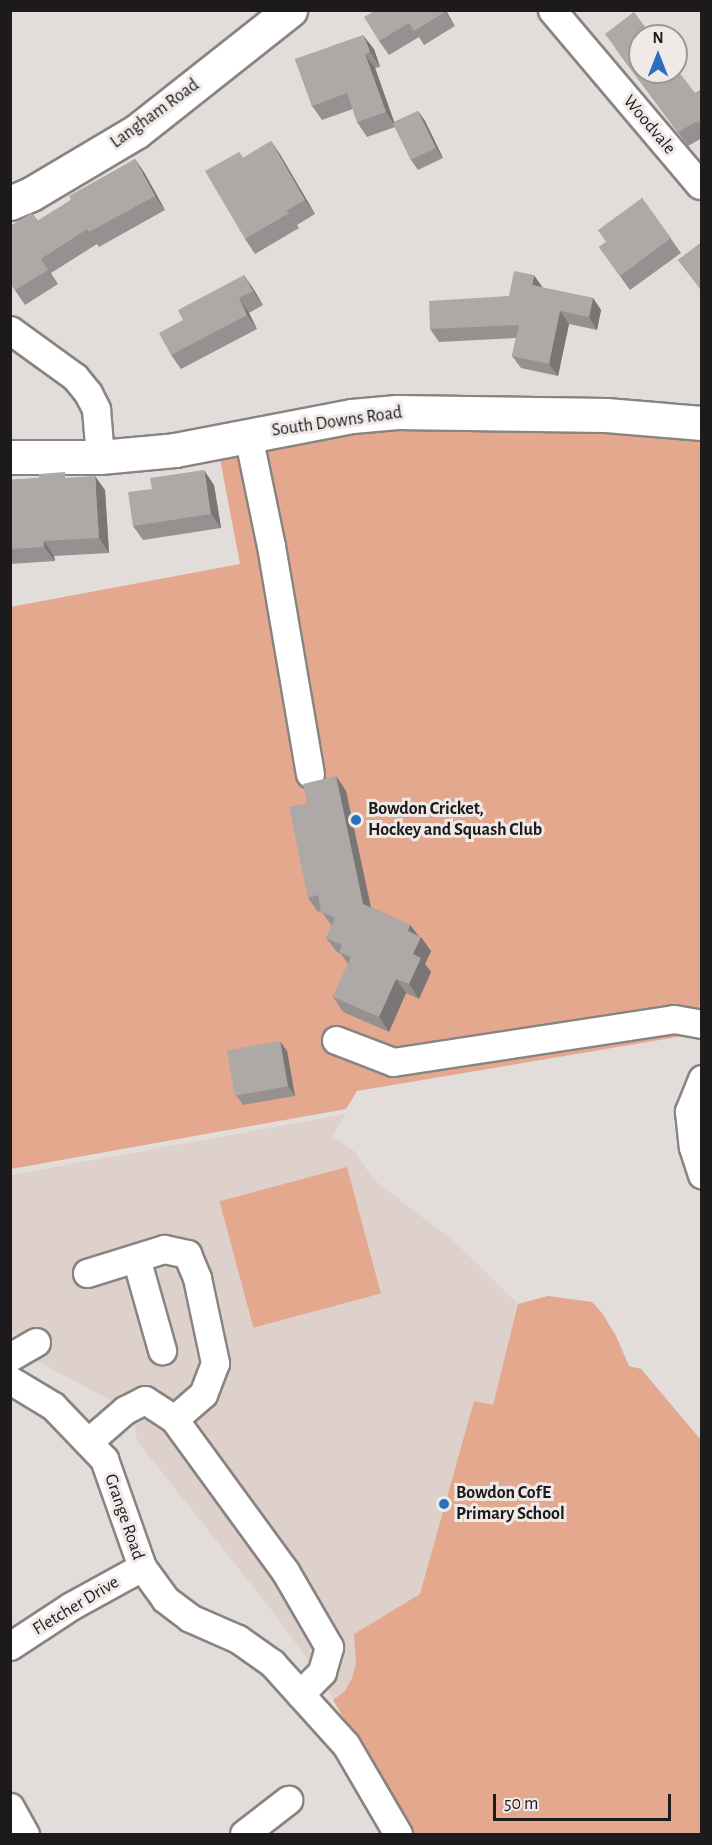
<!DOCTYPE html>
<style>
body{margin:0}
#map{position:relative;width:712px;height:1845px;overflow:hidden;background:#e2dddb;font-family:"Alegreya Sans",sans-serif}
div>[style]{position:absolute}
[style*='--x']{left:calc(var(--x)*1px);top:calc(var(--y)*1px);width:calc(var(--w)*1px);rotate:calc(var(--a)*1deg)}
.built>*{inset:0;background:#ded1cb}
.green>*{inset:0;background:#e3a88e;transform-origin:0 0}
.roads{filter:drop-shadow(2px 0 #898482) drop-shadow(-2px 0 #898482) drop-shadow(0 2px #898482) drop-shadow(0 -2px #898482)}
.minor>*{height:27px;margin:-13.5px;padding:0 13.5px;transform-origin:13.5px;border-radius:13.5px;background:#fff}
.major>*{height:33px;margin:-16.5px;padding:0 16.5px;transform-origin:16.5px;border-radius:16.5px;background:#fff}
.wall>*{inset:0;background:#969190}
.shaded-wall>*{inset:0;background:#7a7675}
.building>*{inset:0;background:#aea9a7;transform-origin:0 0}
.dots>*{width:16px;height:16px;translate:-50% -50%;box-sizing:border-box;border:3px solid #efeae8;border-radius:50%}
span{translate:-50% -50%;white-space:nowrap;text-align:center;line-height:1.15;-webkit-text-stroke:6px #efeae8;paint-order:stroke}
.street-label{font-size:18px;color:#1c1a1a}
.poi-label{font-size:18px;color:#1c1a1a;font-weight:700}
.left{translate:0 -50%;text-align:left}
.frame{position:absolute;inset:0;border:12px solid #1c1a1a;pointer-events:none}
.north{position:absolute;left:628px;top:24px;width:60px;height:60px;box-sizing:border-box;background:#efeae8;border:2px solid #9b9796;border-radius:50%;rotate:0deg;font-size:16px;font-weight:700;line-height:24px;text-align:center;color:#1c1a1a}
.north::after{content:'';display:block;margin:auto;width:21px;height:27px;background:#2a6ebf;clip-path:polygon(50% 0,100% 100%,50% 72%,0 100%)}
.scale{position:absolute;left:493px;top:1794px;width:178px;height:27px;box-sizing:border-box;border:3px solid #1c1a1a;border-top:0;padding-left:8px;font-size:18px;line-height:21px;white-space:nowrap;color:#1c1a1a;-webkit-text-stroke:4px #efeae8;paint-order:stroke}
</style>
<div id="map">
<div class="built">
<div style="clip-path:polygon(346px 1114px,332px 1136px,354px 1151px,374px 1180px,456px 1243px,518px 1304px,548px 1296px,592px 1302px,602px 1313px,616px 1336px,629px 1366px,641px 1369px,701px 1440px,701px 1834px,412px 1834px,319px 1675px,270px 1608px,137px 1441px,133px 1417px,116px 1403px,35px 1360px,16px 1333px,11px 1334px,11px 1175px)"></div>
</div>
<div class="green">
<div style="clip-path:polygon(417px 427px,576px 429px,701px 437px,701px 1033px,357px 1091px,346px 1109px,11px 1169px,10px 607px,240px 564px,219px 454px,334px 433px)"></div>
<div style="left:347px;top:1167px;width:131px;height:132px;rotate:75deg"></div>
<div style="clip-path:polygon(548px 1296px,592px 1302px,602px 1313px,616px 1336px,629px 1366px,641px 1369px,701px 1440px,701px 1834px,412px 1834px,333px 1700px,345px 1691px,352px 1678px,356px 1663px,354px 1634px,420px 1594px,474px 1401px,493px 1405px,518px 1304px)"></div>
</div>
<div class="roads">
<div class="minor">
<div style="--x:552;--y:10;--w:229;--a:49.8"></div>
<div style="--x:10;--y:330;--w:80;--a:35.9"></div>
<div style="--x:75;--y:377;--w:21;--a:51"></div>
<div style="--x:88;--y:393;--w:18;--a:63"></div>
<div style="--x:96;--y:409;--w:48;--a:85.2"></div>
<div style="--x:248;--y:435;--w:113;--a:78.3"></div>
<div style="--x:271;--y:546;--w:231;--a:80.3"></div>
<div style="--x:336;--y:1040;--w:61;--a:21.1"></div>
<div style="--x:393;--y:1062;--w:284;--a:-8.7"></div>
<div style="--x:674;--y:1019;--w:28;--a:10"></div>
<div style="--x:702;--y:1079;--w:35;--a:112"></div>
<div style="--x:689;--y:1111;--w:36;--a:84"></div>
<div style="--x:693;--y:1147;--w:29;--a:72"></div>
<div style="--x:136;--y:1258;--w:96;--a:74.2"></div>
<div style="--x:87;--y:1273;--w:81;--a:-17.3"></div>
<div style="--x:164;--y:1249;--w:24;--a:12"></div>
<div style="--x:187;--y:1254;--w:26;--a:67"></div>
<div style="--x:197;--y:1278;--w:87;--a:78"></div>
<div style="--x:215;--y:1363;--w:33;--a:111"></div>
<div style="--x:203;--y:1394;--w:38;--a:139"></div>
<div style="--x:10;--y:1357;--w:30;--a:-30"></div>
<div style="--x:10;--y:1380;--w:50;--a:31.2"></div>
<div style="--x:53;--y:1406;--w:74;--a:46.1"></div>
<div style="--x:104;--y:1459;--w:114;--a:70.6"></div>
<div style="--x:142;--y:1567;--w:39;--a:54"></div>
<div style="--x:165;--y:1599;--w:31;--a:37"></div>
<div style="--x:190;--y:1618;--w:52;--a:23.6"></div>
<div style="--x:238;--y:1639;--w:42;--a:35.2"></div>
<div style="--x:272;--y:1663;--w:110;--a:47.9"></div>
<div style="--x:346;--y:1745;--w:103;--a:59.7"></div>
<div style="--x:88;--y:1442;--w:49;--a:-40.9"></div>
<div style="--x:125;--y:1410;--w:22;--a:-27"></div>
<div style="--x:145;--y:1400;--w:35;--a:33"></div>
<div style="--x:174;--y:1419;--w:188;--a:53.9"></div>
<div style="--x:285;--y:1571;--w:88;--a:59.9"></div>
<div style="--x:329;--y:1647;--w:26;--a:106"></div>
<div style="--x:322;--y:1672;--w:31;--a:135"></div>
<div style="--x:10;--y:1646;--w:73;--a:-33.3"></div>
<div style="--x:71;--y:1606;--w:81;--a:-28.8"></div>
<div style="--x:10;--y:1807;--w:31;--a:61"></div>
<div style="--x:244;--y:1834;--w:56;--a:-37.7"></div>
</div>
<div class="major">
<div style="--x:10;--y:203;--w:23;--a:-23"></div>
<div style="--x:31;--y:194;--w:123;--a:-30.7"></div>
<div style="--x:137;--y:131;--w:195;--a:-38.3"></div>
<div style="--x:10;--y:457;--w:90;--a:0"></div>
<div style="--x:100;--y:457;--w:75;--a:-5.3"></div>
<div style="--x:175;--y:450;--w:180;--a:-10.9"></div>
<div style="--x:352;--y:416;--w:45;--a:-5.1"></div>
<div style="--x:397;--y:412;--w:209;--a:0.8"></div>
<div style="--x:606;--y:415;--w:96;--a:4.8"></div>
</div>
</div>
<div class="wall">
<div style="clip-path:polygon(376px 10px,449px 10px,447px 12px,455px 26px,424px 45px,419px 37px,389px 55px,379px 41px)"></div>
<div style="clip-path:polygon(615px 48px,695px 93px,702px 89px,702px 138px,688px 146px)"></div>
<div style="clip-path:polygon(374px 49px,380px 67px,375px 68px,394px 122px,418px 111px,425px 121px,443px 158px,418px 170px,411px 160px,395px 127px,367px 137px,357px 122px,353px 109px,322px 120px,312px 106px,295px 59px)"></div>
<div style="clip-path:polygon(271px 141px,281px 156px,315px 214px,297px 225px,299px 228px,255px 254px,245px 239px,239px 152px,243px 158px)"></div>
<div style="clip-path:polygon(135px 159px,145px 174px,165px 210px,99px 247px,97px 244px,51px 273px,58px 284px,25px 305px,10px 283px,32px 213px,38px 221px)"></div>
<div style="clip-path:polygon(642px 198px,681px 253px,630px 290px,599px 247px,606px 242px)"></div>
<div style="clip-path:polygon(702px 242px,702px 291px,678px 260px)"></div>
<div style="clip-path:polygon(244px 275px,254px 290px,263px 305px,249px 313px,257px 329px,181px 369px,171px 355px,183px 320px)"></div>
<div style="clip-path:polygon(543px 288px,593px 298px,601px 310px,597px 330px,569px 324px,558px 376px,521px 368px,512px 356px,516px 338px,439px 342px,430px 329px,509px 296px)"></div>
<div style="clip-path:polygon(39px 478px,69px 478px,105px 490px,109px 553px,54px 556px,55px 561px,10px 564px,10px 480px)"></div>
<div style="clip-path:polygon(214px 485px,221px 528px,143px 540px,133px 526px)"></div>
<div style="clip-path:polygon(336px 776px,346px 791px,371px 907px,410px 925px,431px 951px,425px 964px,431px 972px,419px 999px,406px 993px,389px 1032px,343px 1012px,333px 997px,348px 964px,341px 954px,337px 952px,326px 938px,332px 926px,321px 911px,318px 912px,308px 898px,307px 803px)"></div>
<div style="clip-path:polygon(287px 1051px,295px 1096px,243px 1105px,236px 1095px)"></div>
</div>
<div class="shaded-wall">
<div style="clip-path:polygon(444px 10px,445px 10px,455px 26px)"></div>
<div style="clip-path:polygon(363px 35px,374px 49px,380px 67px,370px 52px)"></div>
<div style="clip-path:polygon(365px 54px,375px 68px,396px 127px,386px 112px)"></div>
<div style="clip-path:polygon(418px 111px,425px 121px,443px 158px,436px 148px)"></div>
<div style="clip-path:polygon(271px 141px,281px 156px,315px 214px,305px 200px)"></div>
<div style="clip-path:polygon(135px 159px,145px 174px,165px 210px,155px 196px)"></div>
<div style="clip-path:polygon(244px 275px,254px 290px,263px 305px,253px 291px)"></div>
<div style="clip-path:polygon(534px 275px,543px 288px,532px 285px)"></div>
<div style="clip-path:polygon(239px 298px,249px 313px,257px 329px,247px 315px)"></div>
<div style="clip-path:polygon(593px 298px,601px 310px,597px 330px,589px 317px)"></div>
<div style="clip-path:polygon(560px 311px,569px 324px,558px 376px,549px 364px)"></div>
<div style="clip-path:polygon(204px 470px,214px 485px,221px 528px,211px 514px)"></div>
<div style="clip-path:polygon(95px 476px,105px 490px,109px 553px,99px 538px)"></div>
<div style="clip-path:polygon(44px 541px,54px 556px,55px 561px,44px 547px)"></div>
<div style="clip-path:polygon(336px 776px,346px 791px,373px 918px,363px 904px)"></div>
<div style="clip-path:polygon(410px 925px,420px 938px,421px 937px,431px 951px,425px 964px,431px 972px,419px 999px,409px 984px,413px 954px,408px 931px)"></div>
<div style="clip-path:polygon(396px 979px,406px 993px,389px 1032px,379px 1017px)"></div>
<div style="clip-path:polygon(280px 1041px,287px 1051px,295px 1096px,288px 1086px)"></div>
</div>
<div class="building">
<div style="clip-path:polygon(376px 10px,444px 10px,445px 12px,414px 31px,409px 23px,379px 41px,364px 17px)"></div>
<div style="clip-path:polygon(634px 12px,652px 36px,640px 36px,640px 72px,676px 72px,676px 68px,695px 93px,702px 89px,702px 127px,698px 121px,678px 132px,605px 34px)"></div>
<div style="clip-path:polygon(363px 35px,370px 52px,365px 54px,386px 112px,357px 122px,347px 93px,312px 106px,295px 59px)"></div>
<div style="left:418px;top:111px;width:41px;height:28px;rotate:64deg"></div>
<div style="clip-path:polygon(271px 141px,305px 200px,286px 211px,289px 213px,245px 239px,205px 171px,239px 152px,243px 158px)"></div>
<div style="clip-path:polygon(135px 159px,155px 196px,89px 232px,87px 229px,41px 259px,48px 270px,15px 290px,10px 283px,10px 226px,32px 213px,37px 221px,71px 200px,69px 196px)"></div>
<div style="clip-path:polygon(642px 198px,671px 238px,620px 276px,599px 247px,606px 242px,598px 230px)"></div>
<div style="clip-path:polygon(702px 242px,702px 285px,699px 287px,678px 260px)"></div>
<div style="clip-path:polygon(514px 271px,534px 275px,532px 285px,593px 298px,589px 317px,560px 311px,549px 364px,512px 356px,519px 325px,430px 329px,429px 301px,509px 296px)"></div>
<div style="clip-path:polygon(244px 275px,253px 291px,239px 298px,247px 315px,171px 355px,159px 333px,183px 320px,178px 310px)"></div>
<div style="clip-path:polygon(204px 470px,211px 514px,133px 526px,128px 492px,152px 489px,150px 478px)"></div>
<div style="clip-path:polygon(65px 472px,65px 478px,95px 476px,99px 538px,44px 541px,44px 547px,10px 549px,10px 480px,39px 478px,39px 474px)"></div>
<div style="clip-path:polygon(336px 776px,363px 904px,410px 925px,408px 931px,421px 937px,413px 954px,421px 958px,409px 984px,396px 979px,379px 1017px,333px 997px,351px 957px,339px 952px,342px 945px,326px 938px,335px 918px,321px 912px,318px 895px,308px 898px,289px 807px,307px 803px,303px 784px)"></div>
<div style="left:280px;top:1041px;width:46px;height:54px;rotate:80deg"></div>
</div>
<div class="dots">
<div style="left:356px;top:820px;background:#2a6ebf"></div>
<div style="left:444px;top:1504px;background:#2a6ebf"></div>
</div>
<div class="street-label">
<span style="left:155px;top:114px;rotate:-36deg">Langham Road</span>
<span style="left:649px;top:125px;rotate:50deg">Woodvale</span>
<span style="left:337px;top:422px;rotate:-8deg">South Downs Road</span>
<span style="left:124px;top:1517px;rotate:71deg">Grange Road</span>
<span style="left:76px;top:1606px;rotate:-31deg">Fletcher Drive</span>
</div>
<div class="poi-label">
<span class="left" style="left:368px;top:820px">Bowdon Cricket,<br>Hockey and Squash Club</span>
<span class="left" style="left:456px;top:1504px">Bowdon CofE<br>Primary School</span>
</div>
<div class="frame"></div>
<div class="north">N</div>
<div class="scale">50 m</div>
</div>
